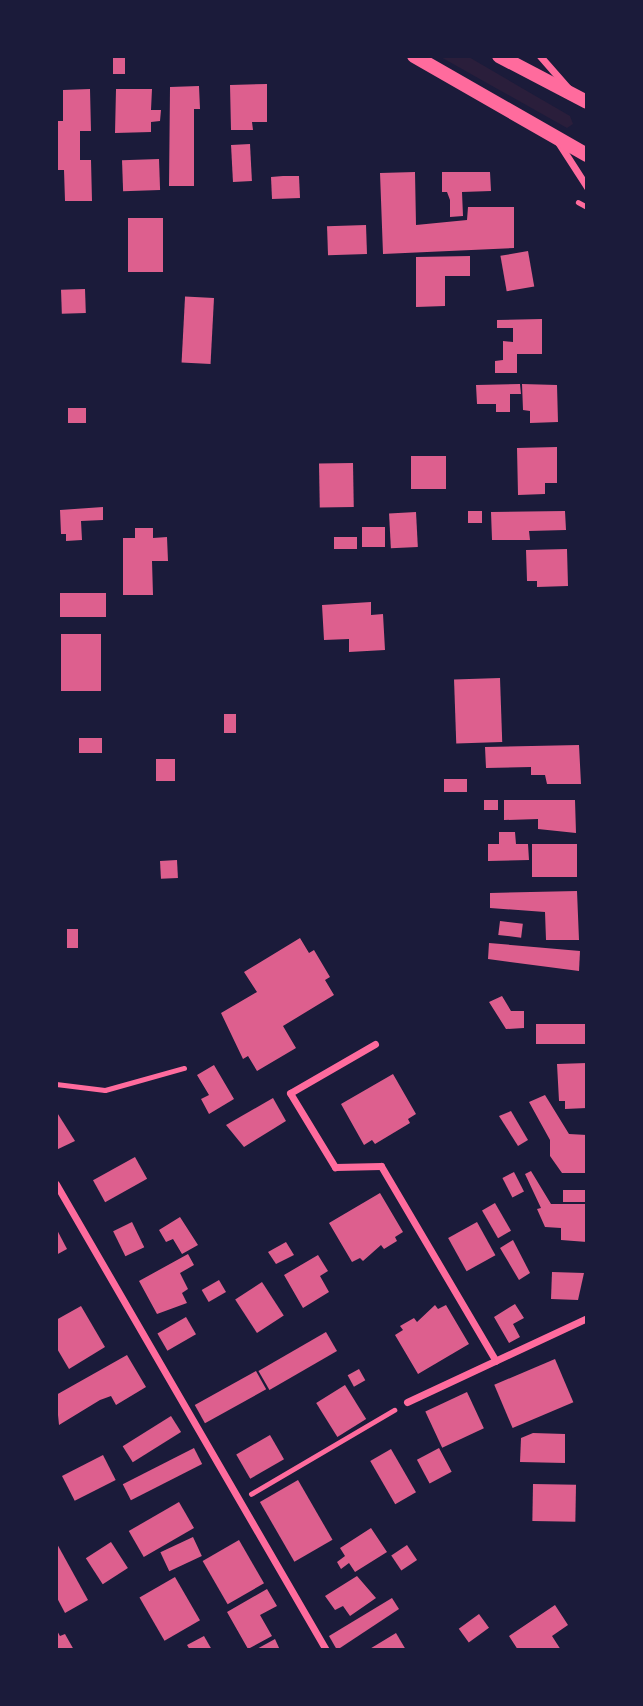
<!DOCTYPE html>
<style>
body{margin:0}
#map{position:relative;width:643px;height:1706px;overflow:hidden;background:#1b1b3a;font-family:"Libre Baskerville",serif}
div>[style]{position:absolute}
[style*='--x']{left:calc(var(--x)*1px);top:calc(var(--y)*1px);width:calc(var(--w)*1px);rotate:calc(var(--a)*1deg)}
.green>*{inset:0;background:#2a1e3b}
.building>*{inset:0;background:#dd5f8e;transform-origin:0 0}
.path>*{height:4.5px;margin:-2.25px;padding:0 2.25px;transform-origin:2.25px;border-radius:2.25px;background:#ff6b9d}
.service>*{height:5px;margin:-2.5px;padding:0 2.5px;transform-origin:2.5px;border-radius:2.5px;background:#ff6b9d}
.minor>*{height:7px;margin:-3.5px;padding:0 3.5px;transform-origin:3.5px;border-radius:3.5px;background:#ff6b9d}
.secondary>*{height:14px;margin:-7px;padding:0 7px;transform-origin:7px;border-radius:7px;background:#ff6b9d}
span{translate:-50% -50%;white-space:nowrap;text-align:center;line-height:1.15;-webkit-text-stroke:5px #1b1b3a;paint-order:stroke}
.frame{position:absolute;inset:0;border:58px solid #1b1b3a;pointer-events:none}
</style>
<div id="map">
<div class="green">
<div style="clip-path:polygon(439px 56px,467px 56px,570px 116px,573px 124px,567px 128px)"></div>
</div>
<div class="building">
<div style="left:113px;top:56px;width:12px;height:18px"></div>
<div style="clip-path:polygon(267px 84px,267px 122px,252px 122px,253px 130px,231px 130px,230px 85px)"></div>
<div style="clip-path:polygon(199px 86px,200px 109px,194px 109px,194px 186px,169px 186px,170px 87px)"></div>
<div style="clip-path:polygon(90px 89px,91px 131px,80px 131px,80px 160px,91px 160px,92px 201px,65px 201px,64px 170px,56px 170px,56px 121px,63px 121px,63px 90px)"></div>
<div style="clip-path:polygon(116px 89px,152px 89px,151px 110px,161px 110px,160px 121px,151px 122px,151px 132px,115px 133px)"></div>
<div style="left:250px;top:144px;width:37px;height:19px;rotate:87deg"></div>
<div style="left:159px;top:159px;width:31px;height:37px;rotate:88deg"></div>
<div style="clip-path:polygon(415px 172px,416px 225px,467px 220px,468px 207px,514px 207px,514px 248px,383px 254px,380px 173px)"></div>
<div style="clip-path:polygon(442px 172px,490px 172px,491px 191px,462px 192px,463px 216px,450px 217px,450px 200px,447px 192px,442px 192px)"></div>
<div style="clip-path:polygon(283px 176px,299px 176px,300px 198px,272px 199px,271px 177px)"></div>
<div style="left:128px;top:218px;width:35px;height:54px"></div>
<div style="left:366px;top:225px;width:29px;height:39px;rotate:88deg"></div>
<div style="left:528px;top:251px;width:36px;height:28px;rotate:80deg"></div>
<div style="clip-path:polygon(470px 256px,470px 276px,445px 276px,445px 306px,416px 307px,416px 257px)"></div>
<div style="left:85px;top:289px;width:24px;height:24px;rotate:88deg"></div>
<div style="left:214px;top:298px;width:66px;height:29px;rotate:93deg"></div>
<div style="clip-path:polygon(542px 319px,542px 354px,517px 354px,517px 373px,495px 373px,495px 361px,503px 360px,503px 341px,513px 342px,513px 328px,497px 328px,497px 320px)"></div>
<div style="clip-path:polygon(520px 384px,521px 394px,510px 394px,510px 412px,496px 412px,496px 404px,477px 404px,476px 385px)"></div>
<div style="clip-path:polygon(522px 384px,557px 385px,558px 422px,530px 423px,530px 411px,523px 410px)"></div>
<div style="left:68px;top:408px;width:18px;height:15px"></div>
<div style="clip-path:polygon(557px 447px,557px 483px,545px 483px,545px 494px,518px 495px,517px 448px)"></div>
<div style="left:411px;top:456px;width:35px;height:33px"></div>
<div style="left:353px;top:463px;width:44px;height:34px;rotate:89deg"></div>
<div style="clip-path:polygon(103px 507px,103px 520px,81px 521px,82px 540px,66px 541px,66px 534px,61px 534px,60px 510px)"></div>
<div style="left:468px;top:511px;width:14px;height:12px"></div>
<div style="clip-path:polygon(565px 511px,566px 530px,529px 531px,530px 540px,492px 540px,491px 512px)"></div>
<div style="left:416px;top:512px;width:35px;height:27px;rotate:87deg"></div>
<div style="left:385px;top:527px;width:20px;height:23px;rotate:90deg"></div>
<div style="clip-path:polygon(135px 528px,153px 528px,153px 538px,167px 537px,168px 561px,152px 561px,153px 595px,123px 595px,123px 538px,135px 538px)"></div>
<div style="left:357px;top:537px;width:12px;height:23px;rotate:90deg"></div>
<div style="clip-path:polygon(567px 549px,568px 586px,537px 587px,537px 581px,527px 581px,526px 550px)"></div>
<div style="left:106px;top:593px;width:24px;height:46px;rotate:90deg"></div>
<div style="clip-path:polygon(371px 602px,371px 615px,383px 614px,385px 650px,349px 652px,349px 639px,324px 640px,322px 605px)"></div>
<div style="left:61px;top:634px;width:40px;height:57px"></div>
<div style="left:500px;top:678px;width:64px;height:46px;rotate:88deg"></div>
<div style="left:224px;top:714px;width:12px;height:19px"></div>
<div style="left:79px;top:738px;width:23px;height:15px"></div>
<div style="clip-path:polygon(579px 745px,581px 784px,547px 784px,545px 775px,531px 775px,531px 767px,486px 768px,485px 747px)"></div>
<div style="left:156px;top:759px;width:19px;height:22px"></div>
<div style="left:444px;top:779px;width:23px;height:13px"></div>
<div style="left:498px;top:800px;width:10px;height:14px;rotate:90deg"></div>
<div style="clip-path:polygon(504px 800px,575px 800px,576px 833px,538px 829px,538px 819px,504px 820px)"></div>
<div style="clip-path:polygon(499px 832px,515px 832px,516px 844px,528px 844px,529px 860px,488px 861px,488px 844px,499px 844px)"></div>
<div style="left:577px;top:844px;width:33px;height:45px;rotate:90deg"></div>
<div style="left:177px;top:860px;width:18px;height:17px;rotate:87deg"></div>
<div style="clip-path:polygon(577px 891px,579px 940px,546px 940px,545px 912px,490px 908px,490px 893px)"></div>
<div style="left:500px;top:921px;width:23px;height:14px;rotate:7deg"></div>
<div style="left:67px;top:929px;width:11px;height:19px"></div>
<div style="clip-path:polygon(300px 938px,309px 953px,314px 950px,330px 977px,325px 980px,334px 995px,283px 1026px,296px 1048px,257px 1071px,248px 1056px,243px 1059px,221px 1013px,257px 992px,244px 972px)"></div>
<div style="clip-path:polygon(489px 943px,580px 951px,579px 971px,488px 959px)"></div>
<div style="clip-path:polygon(502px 996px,511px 1011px,524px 1011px,524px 1028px,506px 1029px,489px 1002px)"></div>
<div style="left:587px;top:1024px;width:20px;height:51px;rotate:90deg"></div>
<div style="clip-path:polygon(587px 1063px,587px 1108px,565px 1109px,565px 1101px,559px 1101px,557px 1064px)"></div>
<div style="clip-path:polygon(214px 1065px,234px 1099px,209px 1114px,201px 1099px,209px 1095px,197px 1075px)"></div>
<div style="clip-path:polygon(393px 1074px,416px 1114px,408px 1119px,410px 1123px,375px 1144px,372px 1140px,364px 1145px,341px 1104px)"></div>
<div style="clip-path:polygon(545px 1095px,569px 1134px,587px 1135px,587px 1173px,562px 1173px,550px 1156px,550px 1140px,529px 1102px)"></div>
<div style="clip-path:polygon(273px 1098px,286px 1121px,244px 1147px,226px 1125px)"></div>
<div style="clip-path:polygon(56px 1111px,75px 1141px,56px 1150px)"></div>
<div style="clip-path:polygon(511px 1111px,528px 1140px,518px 1146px,499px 1116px)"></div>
<div style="left:135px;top:1157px;width:25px;height:48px;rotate:61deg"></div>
<div style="clip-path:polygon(531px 1171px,551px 1204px,587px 1204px,587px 1242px,561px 1240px,561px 1228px,545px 1227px,537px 1209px,541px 1208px,525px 1174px)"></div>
<div style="left:514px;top:1172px;width:22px;height:13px;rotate:63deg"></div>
<div style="left:563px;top:1190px;width:24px;height:12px"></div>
<div style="clip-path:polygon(380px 1193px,403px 1232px,395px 1237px,397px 1241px,384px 1249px,381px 1245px,363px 1261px,360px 1258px,352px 1262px,329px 1223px)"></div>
<div style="left:495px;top:1203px;width:32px;height:15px;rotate:60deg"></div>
<div style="clip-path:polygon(180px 1217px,198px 1245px,182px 1254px,173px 1239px,166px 1242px,159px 1230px)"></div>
<div style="left:132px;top:1222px;width:28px;height:21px;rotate:64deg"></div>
<div style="left:477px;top:1222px;width:38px;height:33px;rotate:61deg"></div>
<div style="clip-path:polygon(56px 1228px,67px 1249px,56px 1255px)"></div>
<div style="clip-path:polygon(513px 1240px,530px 1273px,519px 1280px,500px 1248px)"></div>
<div style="clip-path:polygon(286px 1242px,294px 1255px,276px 1264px,268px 1252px)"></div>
<div style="clip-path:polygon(188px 1254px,194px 1265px,180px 1273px,188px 1289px,182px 1293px,187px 1303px,157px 1314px,139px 1281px)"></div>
<div style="clip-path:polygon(318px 1255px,328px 1271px,320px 1276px,329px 1292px,303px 1308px,284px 1275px)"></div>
<div style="clip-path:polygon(552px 1272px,584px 1273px,578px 1300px,551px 1299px)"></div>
<div style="left:219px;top:1280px;width:14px;height:20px;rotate:60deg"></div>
<div style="left:262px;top:1282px;width:40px;height:32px;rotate:57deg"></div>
<div style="clip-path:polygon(515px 1304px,524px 1318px,513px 1324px,520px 1337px,509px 1343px,494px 1317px)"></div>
<div style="clip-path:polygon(435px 1305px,438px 1309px,446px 1305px,469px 1344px,418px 1374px,395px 1335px,403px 1330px,400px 1326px,414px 1318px,417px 1322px)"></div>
<div style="clip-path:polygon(81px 1306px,105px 1347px,69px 1369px,56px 1347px,56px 1320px)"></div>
<div style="left:186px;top:1317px;width:20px;height:33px;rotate:60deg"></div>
<div style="left:326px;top:1332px;width:22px;height:78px;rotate:60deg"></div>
<div style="clip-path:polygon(127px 1355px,146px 1387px,116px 1405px,111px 1396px,100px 1400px,59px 1425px,56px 1395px)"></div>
<div style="left:555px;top:1359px;width:47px;height:66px;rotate:67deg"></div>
<div style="left:359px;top:1369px;width:13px;height:13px;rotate:61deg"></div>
<div style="left:256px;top:1371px;width:21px;height:70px;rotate:61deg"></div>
<div style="left:345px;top:1385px;width:40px;height:34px;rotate:58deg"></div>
<div style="left:467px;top:1392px;width:40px;height:46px;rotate:65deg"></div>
<div style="left:171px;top:1416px;width:19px;height:57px;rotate:58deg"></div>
<div style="clip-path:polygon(533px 1433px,565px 1434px,565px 1463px,520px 1462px,521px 1438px)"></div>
<div style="left:270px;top:1435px;width:28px;height:39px;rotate:60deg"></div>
<div style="left:194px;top:1448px;width:18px;height:80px;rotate:63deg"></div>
<div style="left:439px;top:1448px;width:27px;height:25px;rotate:62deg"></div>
<div style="left:391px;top:1449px;width:50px;height:24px;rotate:60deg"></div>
<div style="left:103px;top:1455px;width:28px;height:46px;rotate:63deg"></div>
<div style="left:298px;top:1480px;width:69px;height:44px;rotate:60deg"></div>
<div style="left:533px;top:1484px;width:43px;height:37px;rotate:1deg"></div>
<div style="left:179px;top:1502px;width:30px;height:58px;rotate:60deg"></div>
<div style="clip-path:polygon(371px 1528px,387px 1552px,355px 1572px,349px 1563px,341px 1569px,337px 1562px,345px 1556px,340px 1548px)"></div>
<div style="left:193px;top:1537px;width:21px;height:36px;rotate:65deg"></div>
<div style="left:239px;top:1540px;width:50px;height:42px;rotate:60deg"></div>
<div style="clip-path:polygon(56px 1542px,88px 1600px,65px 1613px,56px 1596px)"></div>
<div style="left:111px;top:1542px;width:31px;height:30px;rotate:57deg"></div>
<div style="left:407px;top:1545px;width:18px;height:19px;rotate:56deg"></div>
<div style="clip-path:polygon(357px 1576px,376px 1598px,350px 1616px,343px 1606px,335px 1610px,325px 1596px)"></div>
<div style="left:175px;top:1577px;width:50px;height:41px;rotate:60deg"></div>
<div style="clip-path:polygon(267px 1589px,277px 1606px,260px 1615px,272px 1636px,248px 1649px,227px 1612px)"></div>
<div style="clip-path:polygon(392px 1598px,399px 1609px,337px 1650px,329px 1636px)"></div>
<div style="clip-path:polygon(555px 1605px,568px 1625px,552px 1636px,561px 1650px,518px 1650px,509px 1636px)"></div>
<div style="left:479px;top:1614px;width:17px;height:25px;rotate:54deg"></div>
<div style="clip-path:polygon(56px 1629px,60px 1636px,65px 1634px,74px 1650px,56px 1650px)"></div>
<div style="clip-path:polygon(396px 1633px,406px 1650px,368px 1650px)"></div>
<div style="clip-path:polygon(204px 1636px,212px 1650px,190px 1650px,187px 1645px)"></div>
<div style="clip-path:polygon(275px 1639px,280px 1650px,255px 1650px)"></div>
</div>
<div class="path">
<div style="--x:578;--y:202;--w:10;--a:29"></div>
<div style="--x:251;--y:1494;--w:166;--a:-30.4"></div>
</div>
<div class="service">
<div style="--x:56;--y:1084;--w:49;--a:7"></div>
<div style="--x:105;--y:1090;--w:82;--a:-15.6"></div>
</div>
<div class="minor">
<div style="--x:540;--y:56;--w:43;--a:48.8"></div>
<div style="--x:558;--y:142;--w:54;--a:57.2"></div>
<div style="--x:375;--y:1044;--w:98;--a:150"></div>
<div style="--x:290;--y:1093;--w:87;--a:58.7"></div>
<div style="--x:335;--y:1167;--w:46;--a:-1.2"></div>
<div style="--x:381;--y:1166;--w:226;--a:59.5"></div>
<div style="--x:56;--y:1184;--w:539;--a:59.91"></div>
<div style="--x:407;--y:1402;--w:199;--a:-25"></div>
</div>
<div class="secondary">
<div style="--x:414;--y:56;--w:199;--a:29.8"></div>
<div style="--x:499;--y:56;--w:99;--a:27.6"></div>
</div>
<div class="frame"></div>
</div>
